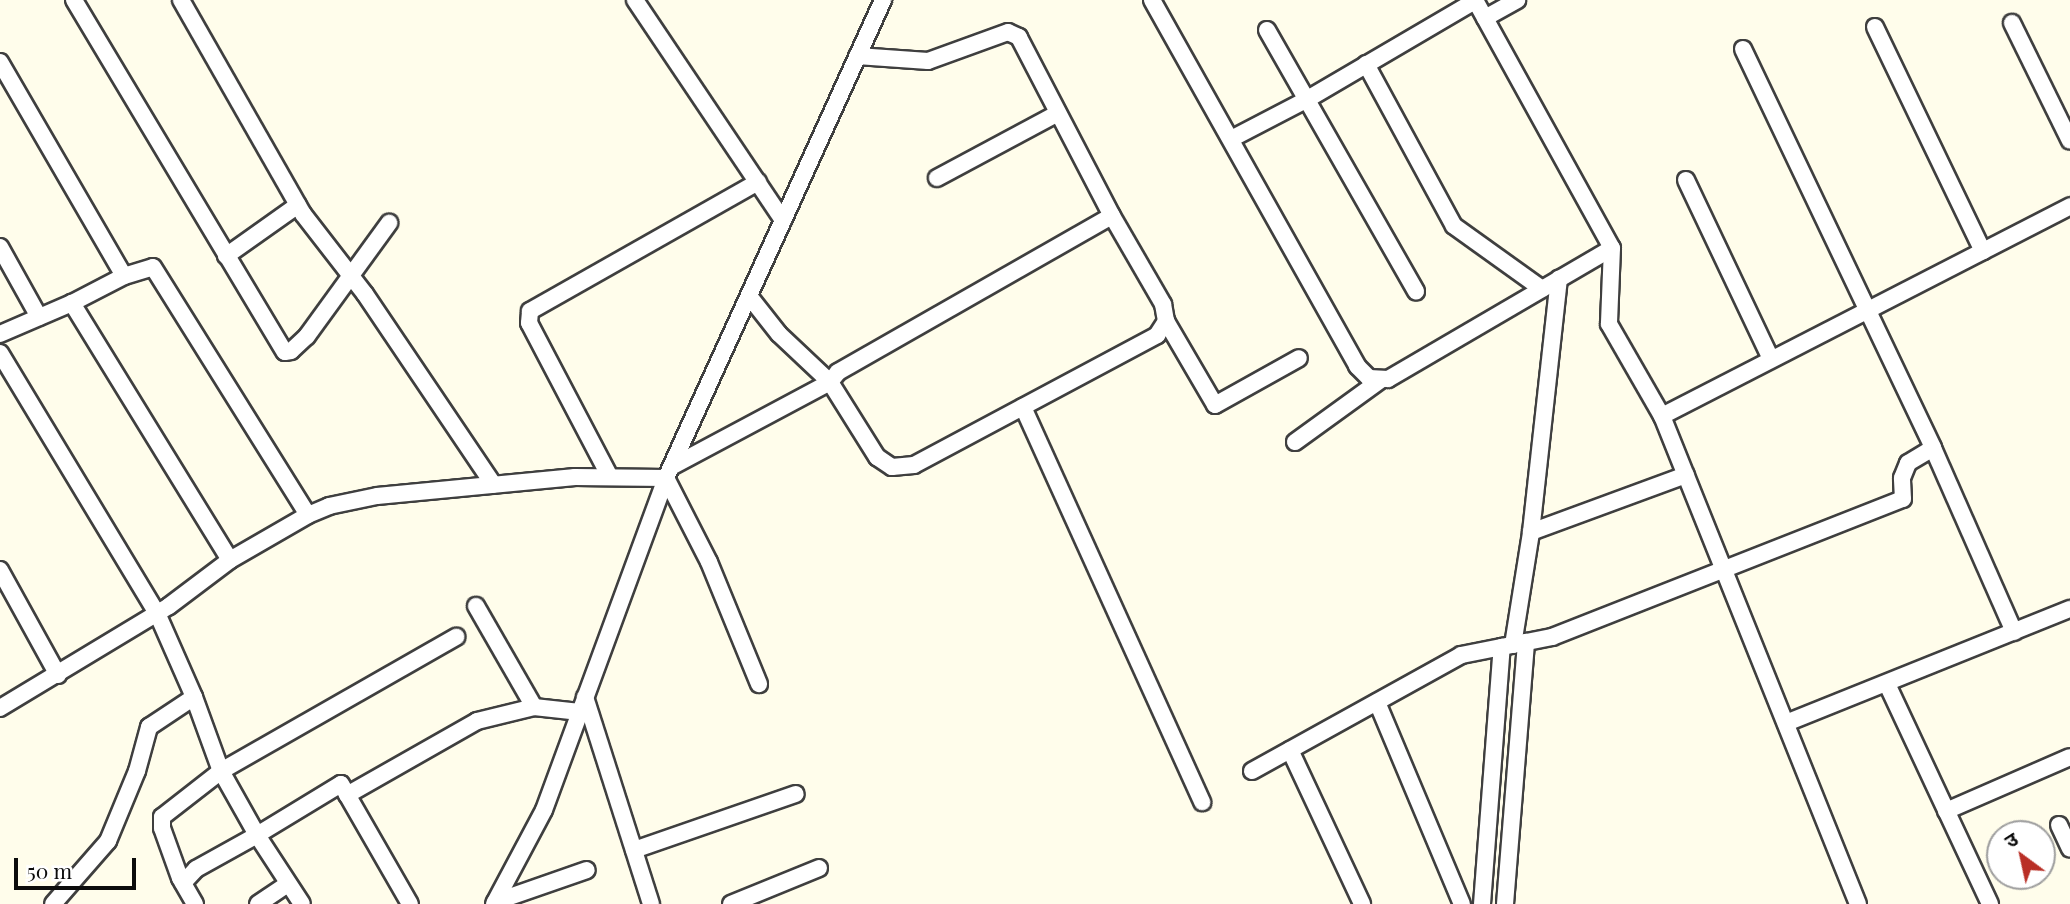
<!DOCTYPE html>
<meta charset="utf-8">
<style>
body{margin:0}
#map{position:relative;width:2070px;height:904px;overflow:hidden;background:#fffdeb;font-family:"Playfair Display","Noto Sans Devanagari",serif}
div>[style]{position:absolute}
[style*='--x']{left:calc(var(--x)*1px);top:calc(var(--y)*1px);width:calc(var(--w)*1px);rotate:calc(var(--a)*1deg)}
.roads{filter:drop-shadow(2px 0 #3f3f3f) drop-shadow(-2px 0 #3f3f3f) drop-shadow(0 2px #3f3f3f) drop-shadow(0 -2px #3f3f3f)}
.minor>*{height:16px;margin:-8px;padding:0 8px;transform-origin:8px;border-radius:8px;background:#fff}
span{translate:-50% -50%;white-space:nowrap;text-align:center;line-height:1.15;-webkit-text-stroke:7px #fff;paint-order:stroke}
.north{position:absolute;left:1986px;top:820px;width:70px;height:70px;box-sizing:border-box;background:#fff;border:2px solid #9e9e9e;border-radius:50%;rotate:327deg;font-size:19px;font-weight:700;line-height:28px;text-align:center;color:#0c0c0c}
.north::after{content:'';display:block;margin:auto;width:24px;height:32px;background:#b92f26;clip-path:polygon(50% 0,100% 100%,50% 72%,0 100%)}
.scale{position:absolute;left:14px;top:858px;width:122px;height:32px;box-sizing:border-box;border:4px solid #0c0c0c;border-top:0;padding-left:9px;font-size:21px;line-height:24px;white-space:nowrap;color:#0c0c0c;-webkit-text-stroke:5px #fff;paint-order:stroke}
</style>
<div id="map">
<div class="roads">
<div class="minor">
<div style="--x:74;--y:0;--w:410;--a:59.1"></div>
<div style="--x:285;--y:352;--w:6;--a:-9"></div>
<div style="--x:291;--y:351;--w:22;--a:-43"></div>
<div style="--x:307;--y:336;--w:140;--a:-54"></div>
<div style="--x:181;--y:0;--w:246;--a:60.3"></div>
<div style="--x:303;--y:214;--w:101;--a:52.2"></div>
<div style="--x:365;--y:294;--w:230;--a:56"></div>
<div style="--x:635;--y:0;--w:265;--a:56.1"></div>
<div style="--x:1152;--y:0;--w:420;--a:60.7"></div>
<div style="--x:1357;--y:366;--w:17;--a:45"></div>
<div style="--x:1369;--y:378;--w:19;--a:3"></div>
<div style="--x:1388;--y:379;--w:259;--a:-30.3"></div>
<div style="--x:1475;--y:0;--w:283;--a:61.1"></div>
<div style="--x:1612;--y:248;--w:76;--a:92.3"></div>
<div style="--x:1609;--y:324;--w:106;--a:60.1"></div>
<div style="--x:1485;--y:18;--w:37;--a:-29"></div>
<div style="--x:2012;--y:23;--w:131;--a:63.8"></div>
<div style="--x:1875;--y:27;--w:249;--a:64.3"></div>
<div style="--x:1267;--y:30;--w:301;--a:60.3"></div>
<div style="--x:1743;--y:49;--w:442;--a:64.5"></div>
<div style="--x:1933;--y:448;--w:201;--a:66.2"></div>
<div style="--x:0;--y:62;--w:247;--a:59.9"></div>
<div style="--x:1366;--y:64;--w:184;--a:61.5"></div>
<div style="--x:1454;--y:226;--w:108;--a:35.6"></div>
<div style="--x:1231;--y:139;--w:85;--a:-27.5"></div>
<div style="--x:1306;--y:100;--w:196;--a:-30.4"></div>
<div style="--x:937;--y:178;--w:137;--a:-28.2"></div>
<div style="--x:1686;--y:180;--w:198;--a:64.6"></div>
<div style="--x:0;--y:247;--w:80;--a:60.9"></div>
<div style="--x:226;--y:256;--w:88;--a:-35.3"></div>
<div style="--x:749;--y:296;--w:48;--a:51.7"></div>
<div style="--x:779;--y:334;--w:70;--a:43.3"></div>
<div style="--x:830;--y:382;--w:89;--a:57.9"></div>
<div style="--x:877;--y:457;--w:18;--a:34"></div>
<div style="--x:892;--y:467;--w:22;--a:-5"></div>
<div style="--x:914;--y:465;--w:276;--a:-28.1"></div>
<div style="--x:1157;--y:335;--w:17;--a:-57"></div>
<div style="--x:1166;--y:321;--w:17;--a:-100"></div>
<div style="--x:1163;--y:304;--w:102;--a:-120.1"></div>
<div style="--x:1112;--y:216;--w:202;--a:-117.5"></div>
<div style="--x:1019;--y:37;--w:12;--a:-156"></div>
<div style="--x:1008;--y:32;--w:85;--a:160.1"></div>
<div style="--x:928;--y:61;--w:71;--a:-176"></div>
<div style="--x:1166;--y:321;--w:97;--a:59.7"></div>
<div style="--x:1215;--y:405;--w:96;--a:-29.2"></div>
<div style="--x:0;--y:334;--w:78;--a:-23.3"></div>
<div style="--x:0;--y:353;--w:304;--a:58.9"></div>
<div style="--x:157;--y:613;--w:92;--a:66.2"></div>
<div style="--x:194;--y:697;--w:79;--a:70"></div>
<div style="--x:221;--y:771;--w:73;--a:60.6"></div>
<div style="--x:257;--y:835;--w:98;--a:-31.3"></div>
<div style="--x:341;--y:784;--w:138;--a:60.1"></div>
<div style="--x:1023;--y:407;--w:434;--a:65.6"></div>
<div style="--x:1295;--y:442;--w:107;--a:-35.9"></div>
<div style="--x:671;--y:467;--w:180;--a:-28.1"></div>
<div style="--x:830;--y:382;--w:13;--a:-51"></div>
<div style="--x:838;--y:372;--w:315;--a:-29.7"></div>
<div style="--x:610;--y:477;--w:174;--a:-117.7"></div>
<div style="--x:529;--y:323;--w:12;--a:-85"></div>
<div style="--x:530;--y:311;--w:262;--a:-29.5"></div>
<div style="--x:1531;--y:532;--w:255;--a:-83.7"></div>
<div style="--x:230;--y:560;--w:302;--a:-121.6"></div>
<div style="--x:72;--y:303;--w:59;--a:-27.4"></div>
<div style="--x:124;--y:276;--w:30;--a:-17"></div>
<div style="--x:153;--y:267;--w:292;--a:58"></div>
<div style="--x:0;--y:570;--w:120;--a:61.1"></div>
<div style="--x:476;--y:606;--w:116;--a:60.1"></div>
<div style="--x:1513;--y:645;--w:114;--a:-80.9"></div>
<div style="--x:1531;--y:532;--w:165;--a:-20.2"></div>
<div style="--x:1887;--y:684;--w:243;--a:64.9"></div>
<div style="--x:585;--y:697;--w:217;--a:72.3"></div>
<div style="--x:1377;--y:702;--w:219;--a:67.2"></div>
<div style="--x:0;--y:708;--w:197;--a:-31.1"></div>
<div style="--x:169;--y:606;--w:76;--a:-37"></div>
<div style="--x:230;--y:560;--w:90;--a:-30"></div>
<div style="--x:308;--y:515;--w:23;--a:-23"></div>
<div style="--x:329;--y:506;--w:49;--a:-11.8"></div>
<div style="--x:377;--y:496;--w:199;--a:-5.5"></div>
<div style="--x:575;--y:477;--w:91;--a:0.6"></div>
<div style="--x:666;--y:478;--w:525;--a:-65.58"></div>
<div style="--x:1786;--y:723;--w:306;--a:-21.9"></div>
<div style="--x:1290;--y:750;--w:170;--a:64.9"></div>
<div style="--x:1252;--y:771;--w:239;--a:-29"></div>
<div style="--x:1461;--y:655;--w:93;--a:-11.2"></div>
<div style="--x:1552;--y:637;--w:377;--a:-21.5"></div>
<div style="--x:1903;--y:499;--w:21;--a:-93"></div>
<div style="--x:1902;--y:478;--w:16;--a:-68"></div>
<div style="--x:1908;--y:463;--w:29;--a:-31"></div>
<div style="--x:347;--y:795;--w:150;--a:-29.6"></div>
<div style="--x:477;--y:721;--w:59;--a:-13.8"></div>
<div style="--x:534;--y:707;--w:46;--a:6.2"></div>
<div style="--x:1946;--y:811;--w:135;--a:-23.5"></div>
<div style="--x:2059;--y:825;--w:26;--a:65"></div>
<div style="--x:634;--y:850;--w:171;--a:-19.1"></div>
<div style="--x:183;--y:883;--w:19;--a:-47"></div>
<div style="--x:196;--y:869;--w:70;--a:-29.1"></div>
<div style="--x:257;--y:835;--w:82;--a:56.9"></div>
<div style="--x:495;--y:902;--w:97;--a:-19.2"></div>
<div style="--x:53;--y:904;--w:84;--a:-48.9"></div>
<div style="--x:108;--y:841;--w:76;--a:-67.5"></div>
<div style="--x:137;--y:771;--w:46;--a:-74.7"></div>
<div style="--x:149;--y:727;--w:54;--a:-33.7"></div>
<div style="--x:195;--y:904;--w:30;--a:-120"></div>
<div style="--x:180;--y:878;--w:53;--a:-109.8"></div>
<div style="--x:162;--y:828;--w:11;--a:-90"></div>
<div style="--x:162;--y:817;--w:75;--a:-37.9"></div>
<div style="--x:221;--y:771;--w:271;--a:-29.7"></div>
<div style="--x:258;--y:904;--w:36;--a:-34"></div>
<div style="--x:494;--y:904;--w:106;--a:-62"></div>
<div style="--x:544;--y:810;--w:354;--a:-69.8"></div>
<div style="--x:666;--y:478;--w:94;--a:62.9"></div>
<div style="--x:709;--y:562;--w:132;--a:67.7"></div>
<div style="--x:731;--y:904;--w:95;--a:-22.2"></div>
<div style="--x:1482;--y:904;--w:258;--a:-85.6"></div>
<div style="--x:1505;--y:904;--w:263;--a:-85.4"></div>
<div style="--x:1858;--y:904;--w:526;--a:-111.88"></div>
<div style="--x:1662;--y:416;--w:459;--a:-27.2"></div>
</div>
</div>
<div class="north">उ</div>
<div class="scale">50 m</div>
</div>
